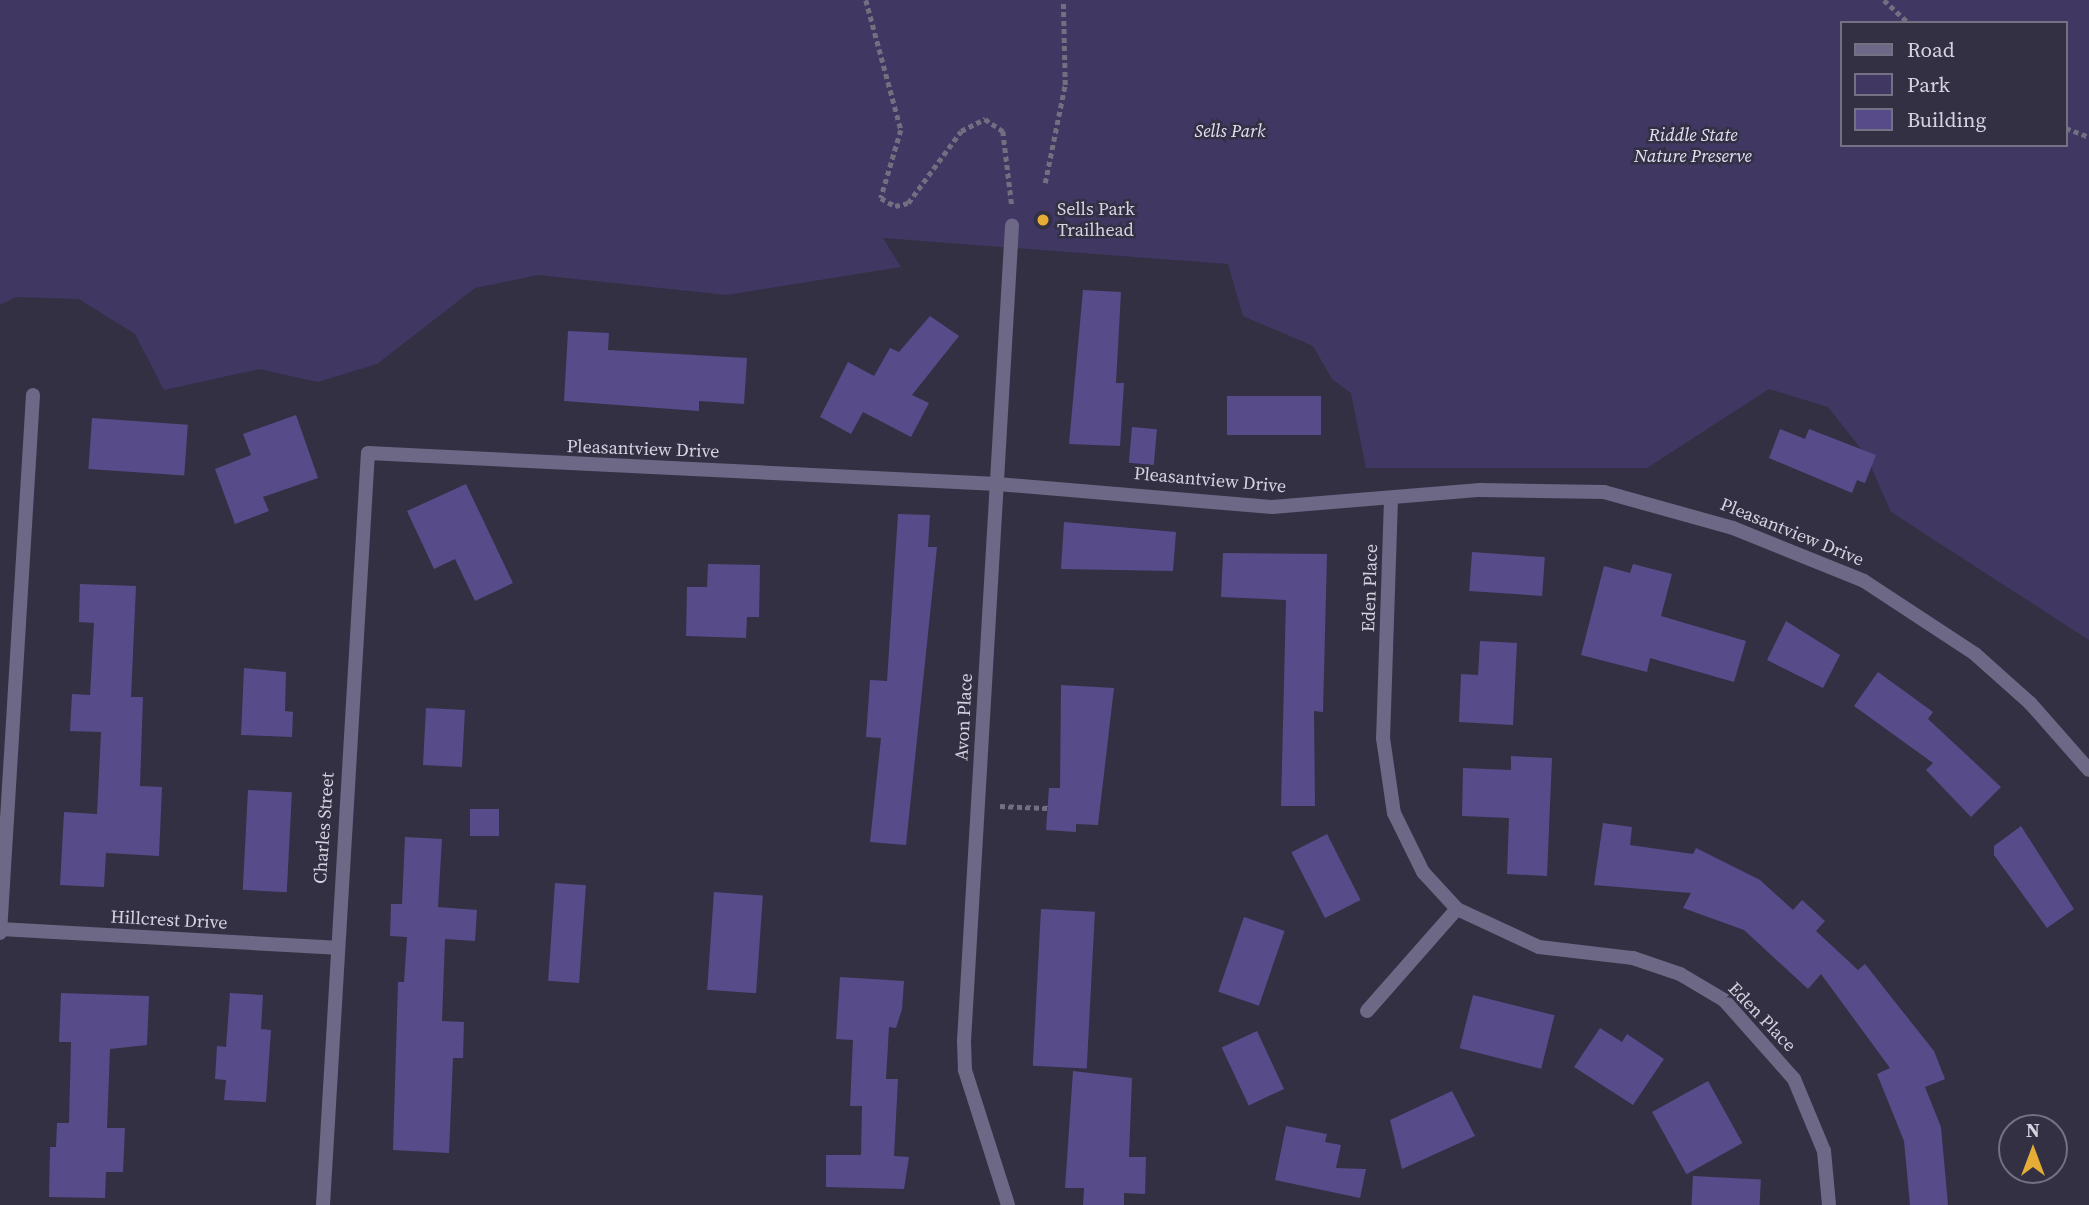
<!DOCTYPE html>
<style>
body{margin:0}
#map{position:relative;width:2089px;height:1205px;overflow:hidden;background:#333044;font-family:"Source Serif 4",serif}
div>[style]{position:absolute}
[style*='--x']{left:calc(var(--x)*1px);top:calc(var(--y)*1px);width:calc(var(--w)*1px);rotate:calc(var(--a)*1deg)}
.green>*{inset:0;background:#403763}
.building>*{inset:0;background:#584b89;transform-origin:0 0}
.path>*{height:4.5px;margin-top:-2.25px;transform-origin:0;background:repeating-linear-gradient(90deg,#716f80 0 5px,transparent 0 8.5px)}
.minor>*{height:14px;margin:-7px;padding:0 7px;transform-origin:7px;border-radius:7px;background:#6c6885}
.dots>*{width:19px;height:19px;translate:-50% -50%;box-sizing:border-box;border:4px solid #333044;border-radius:50%}
span{translate:-50% -50%;white-space:nowrap;text-align:center;line-height:1.15;-webkit-text-stroke:5px #333044;paint-order:stroke}
.park-label{font-size:18px;color:#e3e1f4;font-style:italic}
.poi-label{font-size:18px;color:#d5d3e0}
.left{translate:0 -50%;text-align:left}
.street-label{font-size:18px;color:#d5d3e0}
.legend{position:absolute;left:1840px;top:21px;width:228px;height:126px;box-sizing:border-box;background:#333044;border:2px solid #747182;margin:0;padding:9px 12px;list-style:none;font-size:21px;color:#d5d3e0}
.legend li{display:flex;align-items:center;gap:14px;height:35px}
.legend b{width:35px;border:2px solid #747182}
.north{position:absolute;left:1998px;top:1114px;width:70px;height:70px;box-sizing:border-box;background:#333044;border:2px solid #747182;border-radius:50%;rotate:0deg;font-size:19px;font-weight:700;line-height:28px;text-align:center;color:#d5d3e0}
.north::after{content:'';display:block;margin:auto;width:24px;height:32px;background:#e5ad36;clip-path:polygon(50% 0,100% 100%,50% 72%,0 100%)}
</style>
<div id="map">
<div class="green">
<div style="clip-path:polygon(evenodd,0 0,2089px 0,2089px 640px,1891px 512px,1866px 455px,1828px 407px,1769px 389px,1647px 468px,1366px 468px,1351px 393px,1332px 379px,1313px 346px,1243px 316px,1228px 264px,883px 238px,901px 267px,727px 295px,538px 275px,475px 288px,377px 364px,318px 382px,259px 369px,164px 390px,135px 334px,79px 299px,16px 297px,0 305px,0 0,1842px 23px,2066px 23px,2066px 145px,1842px 145px,1842px 23px)"></div>
</div>
<div class="building">
<div style="clip-path:polygon(1083px 290px,1121px 292px,1116px 383px,1124px 383px,1120px 446px,1069px 444px)"></div>
<div style="clip-path:polygon(930px 316px,959px 336px,912px 395px,929px 403px,911px 437px,863px 412px,851px 434px,820px 417px,848px 362px,874px 376px,890px 348px,899px 352px)"></div>
<div style="clip-path:polygon(568px 331px,609px 333px,608px 350px,747px 358px,744px 404px,699px 401px,699px 411px,564px 401px)"></div>
<div style="left:1321px;top:396px;width:39px;height:94px;rotate:90deg"></div>
<div style="clip-path:polygon(296px 415px,318px 478px,263px 497px,269px 511px,235px 524px,215px 469px,251px 455px,243px 434px)"></div>
<div style="left:92px;top:418px;width:96px;height:51px;rotate:4deg"></div>
<div style="left:1132px;top:427px;width:25px;height:36px;rotate:5deg"></div>
<div style="clip-path:polygon(1780px 429px,1805px 439px,1809px 429px,1876px 455px,1865px 483px,1857px 480px,1852px 493px,1769px 458px)"></div>
<div style="clip-path:polygon(466px 484px,513px 583px,475px 601px,455px 559px,434px 569px,407px 511px)"></div>
<div style="clip-path:polygon(898px 514px,930px 515px,928px 547px,937px 547px,906px 845px,870px 842px,881px 738px,866px 737px,870px 680px,887px 681px)"></div>
<div style="clip-path:polygon(1064px 522px,1176px 532px,1173px 571px,1061px 569px)"></div>
<div style="left:1472px;top:552px;width:73px;height:39px;rotate:4deg"></div>
<div style="clip-path:polygon(1223px 553px,1327px 554px,1323px 712px,1314px 711px,1315px 806px,1281px 806px,1286px 600px,1221px 597px)"></div>
<div style="clip-path:polygon(708px 564px,760px 565px,759px 617px,747px 617px,746px 638px,686px 636px,687px 587px,707px 587px)"></div>
<div style="clip-path:polygon(1633px 564px,1672px 574px,1661px 616px,1746px 641px,1734px 682px,1650px 658px,1647px 672px,1581px 655px,1604px 566px,1630px 573px)"></div>
<div style="clip-path:polygon(80px 584px,136px 586px,131px 697px,143px 697px,140px 786px,162px 787px,159px 856px,106px 853px,104px 887px,60px 885px,64px 812px,97px 814px,101px 732px,70px 731px,72px 694px,90px 695px,94px 623px,79px 622px)"></div>
<div style="clip-path:polygon(1786px 621px,1840px 655px,1823px 688px,1767px 660px)"></div>
<div style="clip-path:polygon(1480px 641px,1517px 643px,1513px 725px,1459px 722px,1461px 674px,1478px 675px)"></div>
<div style="clip-path:polygon(244px 668px,286px 672px,285px 711px,293px 712px,292px 737px,241px 735px)"></div>
<div style="clip-path:polygon(1878px 672px,1933px 712px,1928px 719px,2001px 787px,1971px 817px,1926px 770px,1933px 763px,1854px 706px)"></div>
<div style="clip-path:polygon(1061px 685px,1114px 688px,1098px 825px,1076px 824px,1076px 832px,1046px 830px,1049px 788px,1060px 788px)"></div>
<div style="left:426px;top:708px;width:39px;height:57px;rotate:3deg"></div>
<div style="clip-path:polygon(1511px 756px,1552px 758px,1547px 876px,1507px 874px,1509px 818px,1462px 816px,1463px 768px,1511px 770px)"></div>
<div style="left:248px;top:790px;width:44px;height:100px;rotate:3deg"></div>
<div style="left:470px;top:809px;width:29px;height:27px"></div>
<div style="clip-path:polygon(1603px 823px,1632px 827px,1630px 845px,1693px 854px,1696px 848px,1760px 880px,1793px 910px,1802px 900px,1825px 921px,1816px 931px,1858px 970px,1865px 964px,1934px 1051px,1945px 1079px,1925px 1087px,1941px 1127px,1948px 1205px,1910px 1205px,1904px 1141px,1877px 1074px,1890px 1068px,1821px 974px,1808px 989px,1744px 930px,1683px 908px,1691px 893px,1594px 885px)"></div>
<div style="clip-path:polygon(2021px 826px,2074px 909px,2047px 928px,1994px 855px,1994px 846px)"></div>
<div style="left:1327px;top:834px;width:74px;height:40px;rotate:63deg"></div>
<div style="clip-path:polygon(405px 837px,442px 839px,438px 907px,477px 910px,475px 941px,445px 939px,442px 1021px,464px 1022px,463px 1058px,453px 1058px,449px 1153px,393px 1150px,398px 982px,404px 982px,407px 937px,390px 936px,391px 904px,402px 904px)"></div>
<div style="left:555px;top:883px;width:31px;height:98px;rotate:4deg"></div>
<div style="left:714px;top:892px;width:49px;height:98px;rotate:4deg"></div>
<div style="left:1041px;top:909px;width:54px;height:157px;rotate:3deg"></div>
<div style="left:1244px;top:917px;width:43px;height:79px;rotate:19deg"></div>
<div style="clip-path:polygon(840px 977px,904px 981px,902px 1009px,896px 1028px,889px 1027px,886px 1079px,898px 1079px,894px 1156px,909px 1157px,904px 1189px,826px 1187px,826px 1155px,861px 1155px,862px 1106px,850px 1106px,853px 1040px,836px 1039px)"></div>
<div style="clip-path:polygon(61px 993px,149px 996px,147px 1045px,110px 1049px,107px 1128px,125px 1128px,123px 1172px,106px 1172px,105px 1198px,49px 1197px,50px 1147px,56px 1147px,57px 1123px,69px 1123px,71px 1042px,59px 1042px)"></div>
<div style="clip-path:polygon(230px 993px,263px 995px,261px 1029px,271px 1030px,266px 1102px,224px 1100px,226px 1080px,215px 1079px,217px 1046px,226px 1047px)"></div>
<div style="left:1473px;top:995px;width:84px;height:55px;rotate:14deg"></div>
<div style="clip-path:polygon(1600px 1028px,1622px 1042px,1627px 1034px,1664px 1059px,1633px 1105px,1574px 1067px)"></div>
<div style="left:1257px;top:1031px;width:64px;height:39px;rotate:65deg"></div>
<div style="clip-path:polygon(1073px 1071px,1132px 1078px,1129px 1157px,1146px 1157px,1145px 1194px,1124px 1193px,1124px 1205px,1083px 1205px,1084px 1188px,1065px 1188px)"></div>
<div style="left:1708px;top:1081px;width:71px;height:64px;rotate:61deg"></div>
<div style="clip-path:polygon(1452px 1091px,1475px 1136px,1402px 1169px,1390px 1120px)"></div>
<div style="clip-path:polygon(1286px 1126px,1327px 1134px,1325px 1142px,1341px 1145px,1336px 1168px,1366px 1169px,1360px 1198px,1275px 1180px)"></div>
<div style="left:1693px;top:1176px;width:68px;height:29px;rotate:3deg"></div>
</div>
<div class="path">
<div style="--x:866;--y:0;--w:135;--a:74.9"></div>
<div style="--x:901;--y:130;--w:71;--a:106.4"></div>
<div style="--x:881;--y:198;--w:16;--a:30"></div>
<div style="--x:895;--y:206;--w:13;--a:-13"></div>
<div style="--x:908;--y:203;--w:89;--a:-53.6"></div>
<div style="--x:961;--y:131;--w:27;--a:-27"></div>
<div style="--x:985;--y:119;--w:22;--a:34"></div>
<div style="--x:1003;--y:131;--w:76;--a:83.2"></div>
<div style="--x:1884;--y:0;--w:34;--a:43"></div>
<div style="--x:2066;--y:128;--w:25;--a:21"></div>
<div style="--x:1045;--y:183;--w:100;--a:-78.5"></div>
<div style="--x:1065;--y:85;--w:85;--a:-91.3"></div>
<div style="--x:1000;--y:806;--w:48;--a:2.4"></div>
</div>
<div class="minor">
<div style="--x:1391;--y:499;--w:239;--a:91.9"></div>
<div style="--x:1383;--y:738;--w:76;--a:81.7"></div>
<div style="--x:1394;--y:813;--w:66;--a:63.8"></div>
<div style="--x:1423;--y:872;--w:50;--a:47.4"></div>
<div style="--x:1457;--y:909;--w:90;--a:24.9"></div>
<div style="--x:1539;--y:947;--w:95;--a:6.7"></div>
<div style="--x:1633;--y:958;--w:50;--a:18.8"></div>
<div style="--x:1680;--y:974;--w:51;--a:30.6"></div>
<div style="--x:1724;--y:1000;--w:106;--a:48.5"></div>
<div style="--x:1794;--y:1079;--w:78;--a:67.4"></div>
<div style="--x:1824;--y:1151;--w:54;--a:84.7"></div>
<div style="--x:0;--y:929;--w:337;--a:3.2"></div>
<div style="--x:0;--y:933;--w:539;--a:-86.49"></div>
<div style="--x:1367;--y:1011;--w:136;--a:-48.6"></div>
<div style="--x:323;--y:1205;--w:753;--a:-86.58"></div>
<div style="--x:368;--y:453;--w:630;--a:2.82"></div>
<div style="--x:997;--y:484;--w:276;--a:4.8"></div>
<div style="--x:1272;--y:507;--w:209;--a:-4.7"></div>
<div style="--x:1480;--y:490;--w:124;--a:0.9"></div>
<div style="--x:1604;--y:492;--w:134;--a:15.6"></div>
<div style="--x:1733;--y:528;--w:141;--a:22"></div>
<div style="--x:1864;--y:581;--w:133;--a:33.3"></div>
<div style="--x:1975;--y:654;--w:74;--a:41.7"></div>
<div style="--x:2030;--y:703;--w:89;--a:48.6"></div>
<div style="--x:1008;--y:1205;--w:142;--a:-107.7"></div>
<div style="--x:965;--y:1070;--w:29;--a:-92"></div>
<div style="--x:964;--y:1041;--w:817;--a:-86.63"></div>
</div>
<div class="dots">
<div style="left:1043px;top:220px;background:#e5ad36"></div>
</div>
<div class="park-label">
<span style="left:1230px;top:131px">Sells Park</span>
<span style="left:1693px;top:146px">Riddle State<br>Nature Preserve</span>
</div>
<div class="poi-label">
<span class="left" style="left:1057px;top:220px">Sells Park<br>Trailhead</span>
</div>
<div class="street-label">
<span style="left:643px;top:449px;rotate:2deg">Pleasantview Drive</span>
<span style="left:1210px;top:480px;rotate:5deg">Pleasantview Drive</span>
<span style="left:1792px;top:532px;rotate:22deg">Pleasantview Drive</span>
<span style="left:1370px;top:588px;rotate:-88deg">Eden Place</span>
<span style="left:964px;top:717px;rotate:-87deg">Avon Place</span>
<span style="left:324px;top:828px;rotate:-86deg">Charles Street</span>
<span style="left:169px;top:920px;rotate:3deg">Hillcrest Drive</span>
<span style="left:1762px;top:1017px;rotate:46deg">Eden Place</span>
</div>
<ul class="legend">
<li><b style="height:9px;background:#6c6885"></b>Road</li>
<li><b style="height:19px;background:#403763"></b>Park</li>
<li><b style="height:19px;background:#584b89"></b>Building</li>
</ul>
<div class="north">N</div>
</div>
